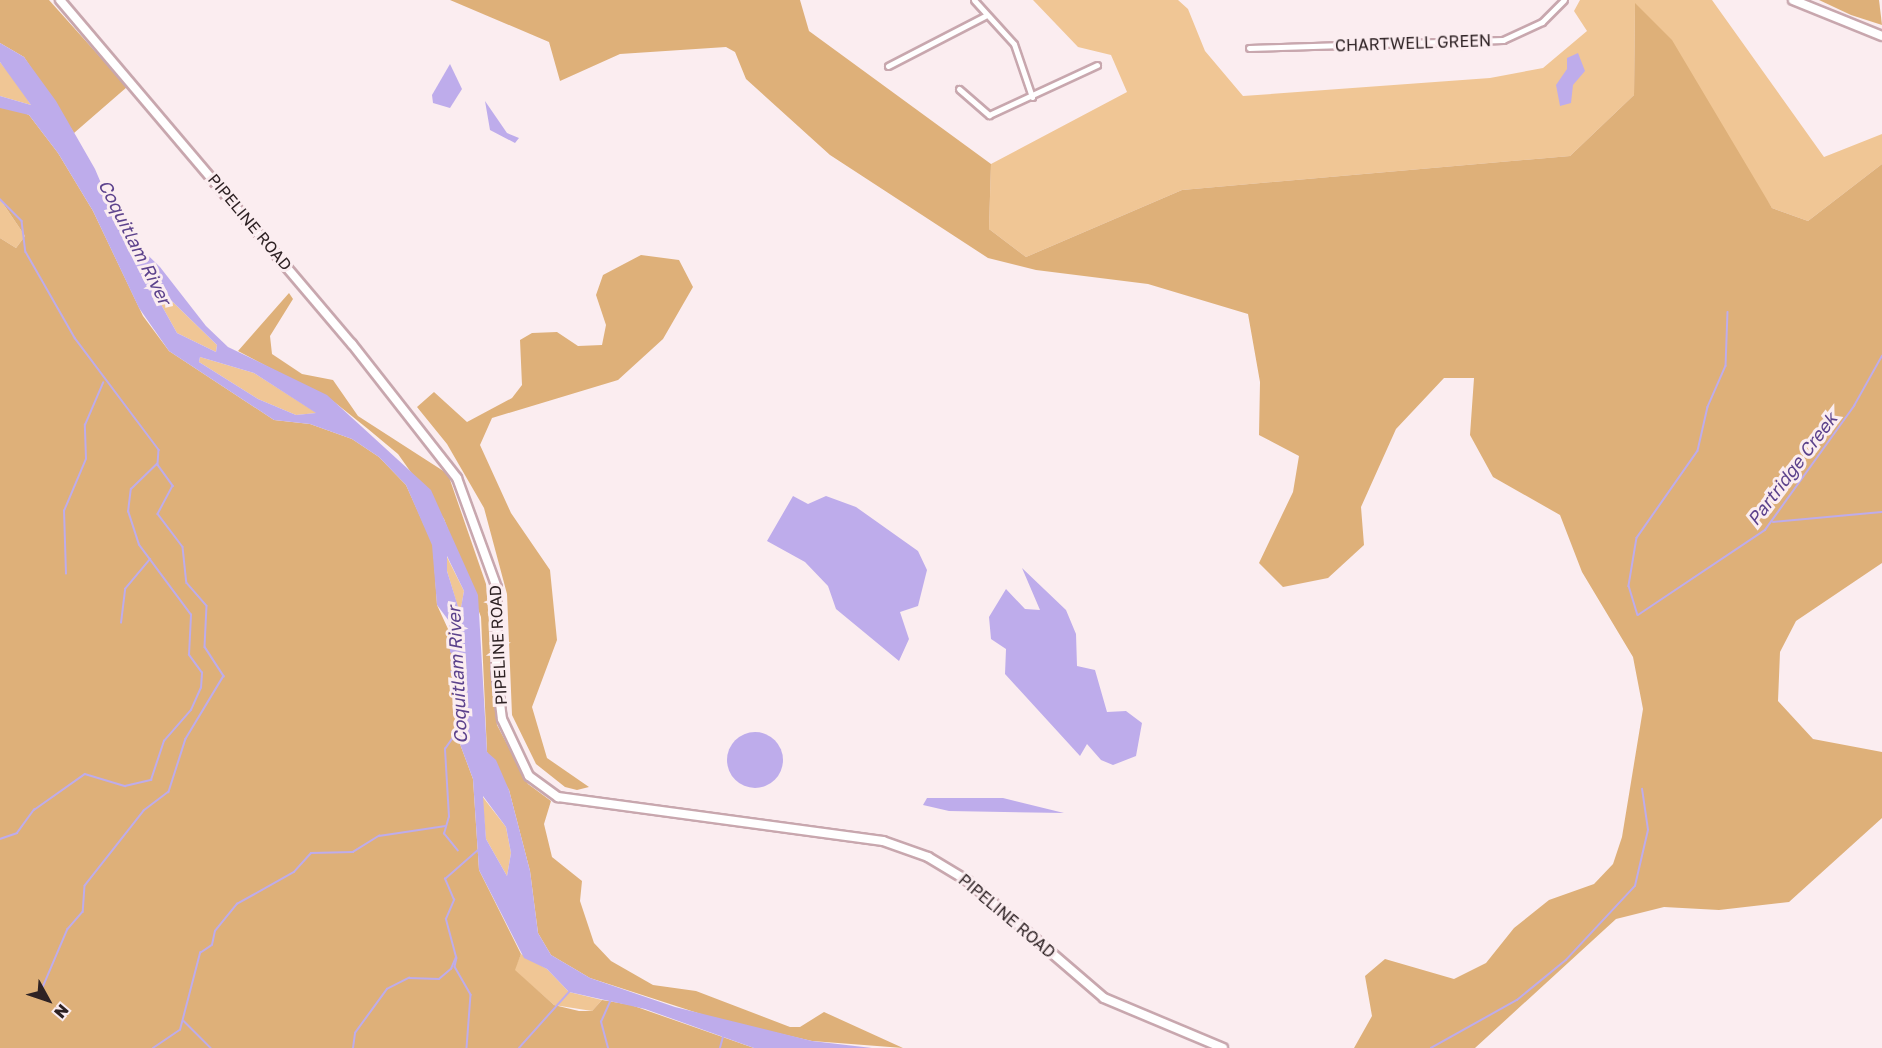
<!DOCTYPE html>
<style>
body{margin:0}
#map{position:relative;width:1882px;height:1048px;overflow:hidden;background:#fbedf0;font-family:"Golos Text",sans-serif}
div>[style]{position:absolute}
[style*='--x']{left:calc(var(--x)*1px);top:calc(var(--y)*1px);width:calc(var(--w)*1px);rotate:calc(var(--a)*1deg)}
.green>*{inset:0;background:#f0c695}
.forest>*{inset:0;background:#deb079}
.water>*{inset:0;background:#beaceb}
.round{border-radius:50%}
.stream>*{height:1.5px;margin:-0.75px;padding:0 0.75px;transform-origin:0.75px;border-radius:0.75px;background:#beaceb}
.roads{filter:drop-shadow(2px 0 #c8a7ae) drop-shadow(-2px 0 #c8a7ae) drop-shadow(0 2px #c8a7ae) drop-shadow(0 -2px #c8a7ae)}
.street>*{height:5px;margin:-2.5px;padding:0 2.5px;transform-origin:2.5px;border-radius:2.5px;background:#fff}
.secondary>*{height:8px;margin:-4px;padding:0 4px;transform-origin:4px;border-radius:4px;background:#fff}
span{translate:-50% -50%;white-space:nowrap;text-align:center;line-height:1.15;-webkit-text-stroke:6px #fbedf0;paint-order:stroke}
.street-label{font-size:16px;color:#2e2224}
.water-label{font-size:18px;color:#5c428c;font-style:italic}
.north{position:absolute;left:18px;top:970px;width:60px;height:60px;-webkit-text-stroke:4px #fbedf0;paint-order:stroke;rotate:130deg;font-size:16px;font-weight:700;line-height:24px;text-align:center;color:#2e2224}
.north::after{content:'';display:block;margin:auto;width:21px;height:27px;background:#2e2224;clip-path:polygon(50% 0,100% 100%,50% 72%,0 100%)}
</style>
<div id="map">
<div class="green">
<div style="clip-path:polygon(1033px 0,1178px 0,1188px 9px,1205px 51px,1243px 96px,1490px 78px,1543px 68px,1587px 31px,1574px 11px,1580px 0,1712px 0,1824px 157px,1882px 134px,1882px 164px,1808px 221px,1772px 208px,1635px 4px,1634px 95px,1570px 156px,1182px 190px,1026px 257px,989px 229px,991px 164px,1127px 92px,1111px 55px,1078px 47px)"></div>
<div style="clip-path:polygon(0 62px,18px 84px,31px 105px,0 96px)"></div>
<div style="clip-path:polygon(0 199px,25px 236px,16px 248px,0 238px)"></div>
<div style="clip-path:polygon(144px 274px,217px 345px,216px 352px,177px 333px)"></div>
<div style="clip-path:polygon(200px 357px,254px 373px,317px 413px,296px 415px,258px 399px,199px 362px)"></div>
<div style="clip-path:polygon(446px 555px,464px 591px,460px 614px,447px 571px)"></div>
<div style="clip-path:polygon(482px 796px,506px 827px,511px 853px,507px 876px,486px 839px)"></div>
<div style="clip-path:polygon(521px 954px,547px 969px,569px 992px,602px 1000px,592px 1011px,554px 1005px,514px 970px)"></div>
</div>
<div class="forest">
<div style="clip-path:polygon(0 0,49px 0,127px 87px,74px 133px,24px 57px,0 43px)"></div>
<div style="clip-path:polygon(450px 0,800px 0,809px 31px,991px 164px,989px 229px,1026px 257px,1182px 190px,1570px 156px,1634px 95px,1635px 3px,1672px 40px,1772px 208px,1808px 221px,1882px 164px,1882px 563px,1796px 621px,1780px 652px,1778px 701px,1813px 739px,1882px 752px,1882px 818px,1789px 902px,1719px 910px,1664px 907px,1616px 919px,1475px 1048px,1354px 1048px,1372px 1016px,1365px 976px,1385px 959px,1454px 979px,1486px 963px,1514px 928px,1549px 900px,1594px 884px,1613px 864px,1622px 837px,1643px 709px,1633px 657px,1582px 572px,1560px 515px,1493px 477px,1470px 435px,1474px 378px,1444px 378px,1396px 429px,1361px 507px,1364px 545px,1328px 578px,1283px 587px,1259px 563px,1293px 492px,1299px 456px,1259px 435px,1260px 382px,1248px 314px,1148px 284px,1036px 270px,988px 258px,830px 155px,746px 79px,735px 52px,726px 47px,620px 54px,560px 81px,549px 42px)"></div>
<div style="clip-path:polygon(1819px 0,1879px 0,1882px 25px,1851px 15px)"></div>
<div style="clip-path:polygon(12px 107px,29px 115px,58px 153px,93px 211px,143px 316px,169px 351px,274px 420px,310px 424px,352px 439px,379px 457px,406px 485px,433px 545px,437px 605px,465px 666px,457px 677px,460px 744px,473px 779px,479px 870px,521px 954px,515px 970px,554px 1005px,579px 1011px,592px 1011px,602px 1000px,631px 1005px,754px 1048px,0 1048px,0 238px,16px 248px,25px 236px,0 199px,0 108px)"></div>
<div style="clip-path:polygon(641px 255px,679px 260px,693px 287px,663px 339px,618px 380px,492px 418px,480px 445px,511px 513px,550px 570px,557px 640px,532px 707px,547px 758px,589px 787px,577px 790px,565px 787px,536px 764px,512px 715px,507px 594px,484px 508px,447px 444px,417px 407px,434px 392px,467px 422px,512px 398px,522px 385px,520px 340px,532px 333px,557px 332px,578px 346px,602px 345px,606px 325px,596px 295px,603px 275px)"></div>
<div style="clip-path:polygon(289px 293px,293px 299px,270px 336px,272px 354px,302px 374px,333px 380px,358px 416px,448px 474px,486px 584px,497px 725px,528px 784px,551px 801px,544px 824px,552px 857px,582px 881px,580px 901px,594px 943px,611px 961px,653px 985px,696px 991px,790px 1027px,800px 1027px,824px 1012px,903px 1048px,812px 1041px,713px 1018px,590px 978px,551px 955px,538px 933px,530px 871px,509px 790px,487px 752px,481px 617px,444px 519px,398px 454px,368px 429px,333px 401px,238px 351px)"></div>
</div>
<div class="water">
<div style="clip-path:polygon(evenodd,0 43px,24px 57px,56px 101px,95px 169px,120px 228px,160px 267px,206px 326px,228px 347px,327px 395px,431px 490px,478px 595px,487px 752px,496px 760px,509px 790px,530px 871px,538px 933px,551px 955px,590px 978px,675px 1007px,812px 1041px,872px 1048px,754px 1048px,645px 1009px,569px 992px,547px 969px,524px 958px,479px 870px,473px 779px,460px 744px,460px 694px,450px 671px,465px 667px,450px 652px,449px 621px,437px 605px,432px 545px,406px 485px,379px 457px,352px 439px,310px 424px,274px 420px,169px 351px,139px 308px,93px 211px,58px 153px,29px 115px,0 108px,0 96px,31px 105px,0 62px,0 43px,144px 274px,217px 345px,216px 352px,177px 333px,144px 274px,0 43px,200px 357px,254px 373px,316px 413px,296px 415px,258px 399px,199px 362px,200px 357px,0 43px,447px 556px,464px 591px,460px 613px,447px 571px,447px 556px,0 43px,483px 796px,506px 827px,511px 853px,507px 876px,486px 839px,483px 796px)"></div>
<div style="clip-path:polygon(1578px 53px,1585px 71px,1573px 85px,1571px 103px,1560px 106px,1556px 85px,1567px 69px,1567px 58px)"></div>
<div style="clip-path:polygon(450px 64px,462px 89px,450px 108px,433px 103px,432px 95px)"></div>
<div style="clip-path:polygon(485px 101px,507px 133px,519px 138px,515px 143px,490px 130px)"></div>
<div style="clip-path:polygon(793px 496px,808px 504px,826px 496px,856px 507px,918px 551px,927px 570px,918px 606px,900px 612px,909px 639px,899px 661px,836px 609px,828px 586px,805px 562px,767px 541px)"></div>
<div style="clip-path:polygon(1022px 568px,1066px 610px,1076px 634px,1077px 666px,1095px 670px,1107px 712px,1126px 711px,1142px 723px,1136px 756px,1113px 765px,1101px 760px,1087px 744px,1080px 756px,1005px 674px,1006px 649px,991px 639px,989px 617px,1006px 589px,1025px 609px,1040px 610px)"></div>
<div class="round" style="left:727px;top:732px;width:56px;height:56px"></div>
<div style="clip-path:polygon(927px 798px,1003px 798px,1064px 813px,949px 811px,923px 805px)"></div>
</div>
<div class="stream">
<div style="--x:0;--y:199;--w:31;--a:45"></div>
<div style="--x:22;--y:221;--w:31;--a:83"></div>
<div style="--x:26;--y:252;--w:99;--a:60.3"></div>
<div style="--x:75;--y:338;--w:140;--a:53.1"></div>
<div style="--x:159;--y:450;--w:15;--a:94"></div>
<div style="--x:158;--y:465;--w:26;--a:54"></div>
<div style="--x:173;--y:486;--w:32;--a:118"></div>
<div style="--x:158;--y:514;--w:41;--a:52.9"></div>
<div style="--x:183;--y:547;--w:36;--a:84"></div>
<div style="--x:187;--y:583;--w:30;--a:49"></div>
<div style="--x:207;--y:606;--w:41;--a:92.8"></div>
<div style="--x:205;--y:647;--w:35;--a:57"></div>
<div style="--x:224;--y:676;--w:74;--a:121.1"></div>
<div style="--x:186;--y:739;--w:56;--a:107.8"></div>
<div style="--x:169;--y:792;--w:31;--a:143"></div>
<div style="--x:144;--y:811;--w:95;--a:128.2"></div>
<div style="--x:85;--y:886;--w:26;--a:94"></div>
<div style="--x:83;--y:912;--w:23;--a:131"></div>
<div style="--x:68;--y:929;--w:66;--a:113.1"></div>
<div style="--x:1728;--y:312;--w:54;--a:92.1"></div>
<div style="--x:1726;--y:366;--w:45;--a:113.7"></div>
<div style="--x:1708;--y:407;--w:45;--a:102.8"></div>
<div style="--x:1698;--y:451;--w:106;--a:125"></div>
<div style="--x:1637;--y:538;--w:49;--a:99.5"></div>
<div style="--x:1629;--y:586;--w:30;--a:73"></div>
<div style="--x:1638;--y:615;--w:153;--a:-33.8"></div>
<div style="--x:1765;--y:530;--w:153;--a:-54.3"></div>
<div style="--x:1854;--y:406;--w:57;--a:-60.8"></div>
<div style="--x:1773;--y:522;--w:109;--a:-5.2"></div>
<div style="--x:66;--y:574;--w:63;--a:-91.8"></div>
<div style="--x:64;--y:511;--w:56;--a:-67.1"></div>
<div style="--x:86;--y:459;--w:34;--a:-92"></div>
<div style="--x:85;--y:425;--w:46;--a:-66.8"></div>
<div style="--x:121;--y:623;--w:34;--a:-83"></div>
<div style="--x:125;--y:589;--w:39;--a:-50"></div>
<div style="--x:0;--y:839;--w:18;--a:-19"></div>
<div style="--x:17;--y:833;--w:29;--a:-54"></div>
<div style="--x:34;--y:810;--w:62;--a:-35.2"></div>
<div style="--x:85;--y:774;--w:42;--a:16.7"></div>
<div style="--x:125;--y:786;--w:27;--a:-13"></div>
<div style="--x:151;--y:780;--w:41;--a:-71.6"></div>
<div style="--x:164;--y:741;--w:41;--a:-48.9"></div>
<div style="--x:191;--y:710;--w:24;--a:-66"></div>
<div style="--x:201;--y:688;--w:15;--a:-86"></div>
<div style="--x:202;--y:673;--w:22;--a:-126"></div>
<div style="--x:189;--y:655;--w:40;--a:-87.1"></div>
<div style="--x:191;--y:615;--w:87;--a:-126.6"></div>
<div style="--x:139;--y:545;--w:35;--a:-108"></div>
<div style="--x:128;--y:512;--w:23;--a:-83"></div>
<div style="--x:131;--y:489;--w:36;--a:-44"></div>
<div style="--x:458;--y:851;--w:22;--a:-129"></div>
<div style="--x:444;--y:834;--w:18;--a:-74"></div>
<div style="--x:449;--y:817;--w:68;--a:-93.4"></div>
<div style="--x:445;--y:749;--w:29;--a:-55"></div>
<div style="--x:457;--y:958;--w:9;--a:103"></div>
<div style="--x:455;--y:967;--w:32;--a:60"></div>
<div style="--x:471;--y:995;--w:53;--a:94.3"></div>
<div style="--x:184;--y:1021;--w:38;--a:45"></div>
<div style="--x:153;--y:1048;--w:32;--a:-34"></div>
<div style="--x:180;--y:1030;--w:80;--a:-75.4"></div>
<div style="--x:200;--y:953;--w:14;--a:-34"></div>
<div style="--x:212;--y:945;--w:14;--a:-78"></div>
<div style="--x:215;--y:931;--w:35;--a:-51"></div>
<div style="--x:237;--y:904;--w:65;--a:-29.3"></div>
<div style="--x:294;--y:872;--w:25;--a:-48"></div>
<div style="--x:311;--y:853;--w:42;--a:-1.4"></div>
<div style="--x:353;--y:852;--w:31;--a:-32"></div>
<div style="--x:379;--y:836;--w:67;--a:-8.6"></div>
<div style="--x:353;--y:1048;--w:15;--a:-82"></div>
<div style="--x:355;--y:1033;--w:54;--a:-54"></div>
<div style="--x:387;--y:989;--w:25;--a:-27"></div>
<div style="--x:409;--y:978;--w:30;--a:2"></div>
<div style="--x:439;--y:979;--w:16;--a:-40"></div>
<div style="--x:451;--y:969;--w:13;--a:-67"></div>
<div style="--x:456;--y:957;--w:39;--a:-105"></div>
<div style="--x:446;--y:919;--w:21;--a:-67"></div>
<div style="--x:454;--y:900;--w:23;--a:-113"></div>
<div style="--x:445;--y:879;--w:43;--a:-41.2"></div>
<div style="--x:519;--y:1048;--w:75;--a:-48.2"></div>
<div style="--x:608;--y:1048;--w:27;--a:-105"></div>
<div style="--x:601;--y:1022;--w:22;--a:-66"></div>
<div style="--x:720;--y:1048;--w:11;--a:-75"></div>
<div style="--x:1431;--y:1048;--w:98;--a:-29.2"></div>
<div style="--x:1517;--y:1000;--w:63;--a:-39.2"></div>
<div style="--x:1566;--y:960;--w:101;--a:-47"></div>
<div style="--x:1635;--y:886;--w:57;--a:-76.9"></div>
<div style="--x:1648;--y:830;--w:41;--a:-98.3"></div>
</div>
<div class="roads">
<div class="street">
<div style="--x:974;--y:0;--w:59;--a:47.7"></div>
<div style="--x:1014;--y:44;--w:56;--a:71.2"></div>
<div style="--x:1249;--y:48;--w:254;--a:-1.8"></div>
<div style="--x:1503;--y:40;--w:43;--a:-24.8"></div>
<div style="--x:1542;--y:22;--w:31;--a:-45"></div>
<div style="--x:888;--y:66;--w:109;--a:-27.3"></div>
<div style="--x:959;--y:89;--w:40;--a:41"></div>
<div style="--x:989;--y:115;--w:119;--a:-24.8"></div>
</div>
<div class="secondary">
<div style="--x:60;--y:0;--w:451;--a:49.7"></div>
<div style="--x:352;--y:344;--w:170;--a:51.9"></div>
<div style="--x:457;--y:478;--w:117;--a:70"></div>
<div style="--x:497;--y:588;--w:83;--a:90.7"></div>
<div style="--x:496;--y:671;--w:48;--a:82.9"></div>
<div style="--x:502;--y:719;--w:63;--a:64.7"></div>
<div style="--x:529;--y:776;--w:36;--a:36"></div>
<div style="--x:558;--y:797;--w:328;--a:7.7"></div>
<div style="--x:883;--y:841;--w:48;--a:19.6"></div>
<div style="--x:928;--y:857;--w:47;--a:31"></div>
<div style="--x:968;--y:881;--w:179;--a:40.7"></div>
<div style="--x:1104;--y:998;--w:129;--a:22.8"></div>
<div style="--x:1793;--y:0;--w:96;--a:22"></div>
</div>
</div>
<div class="street-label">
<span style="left:1413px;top:43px;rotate:-2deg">CHARTWELL GREEN</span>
<span style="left:250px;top:222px;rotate:50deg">PIPELINE ROAD</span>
<span style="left:498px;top:645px;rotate:-93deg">PIPELINE ROAD</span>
<span style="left:1007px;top:916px;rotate:40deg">PIPELINE ROAD</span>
</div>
<div class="water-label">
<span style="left:135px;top:242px;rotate:63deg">Coquitlam River</span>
<span style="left:1792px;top:469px;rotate:-53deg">Partridge Creek</span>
<span style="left:457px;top:675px;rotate:-93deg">Coquitlam River</span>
</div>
<div class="north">N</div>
</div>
